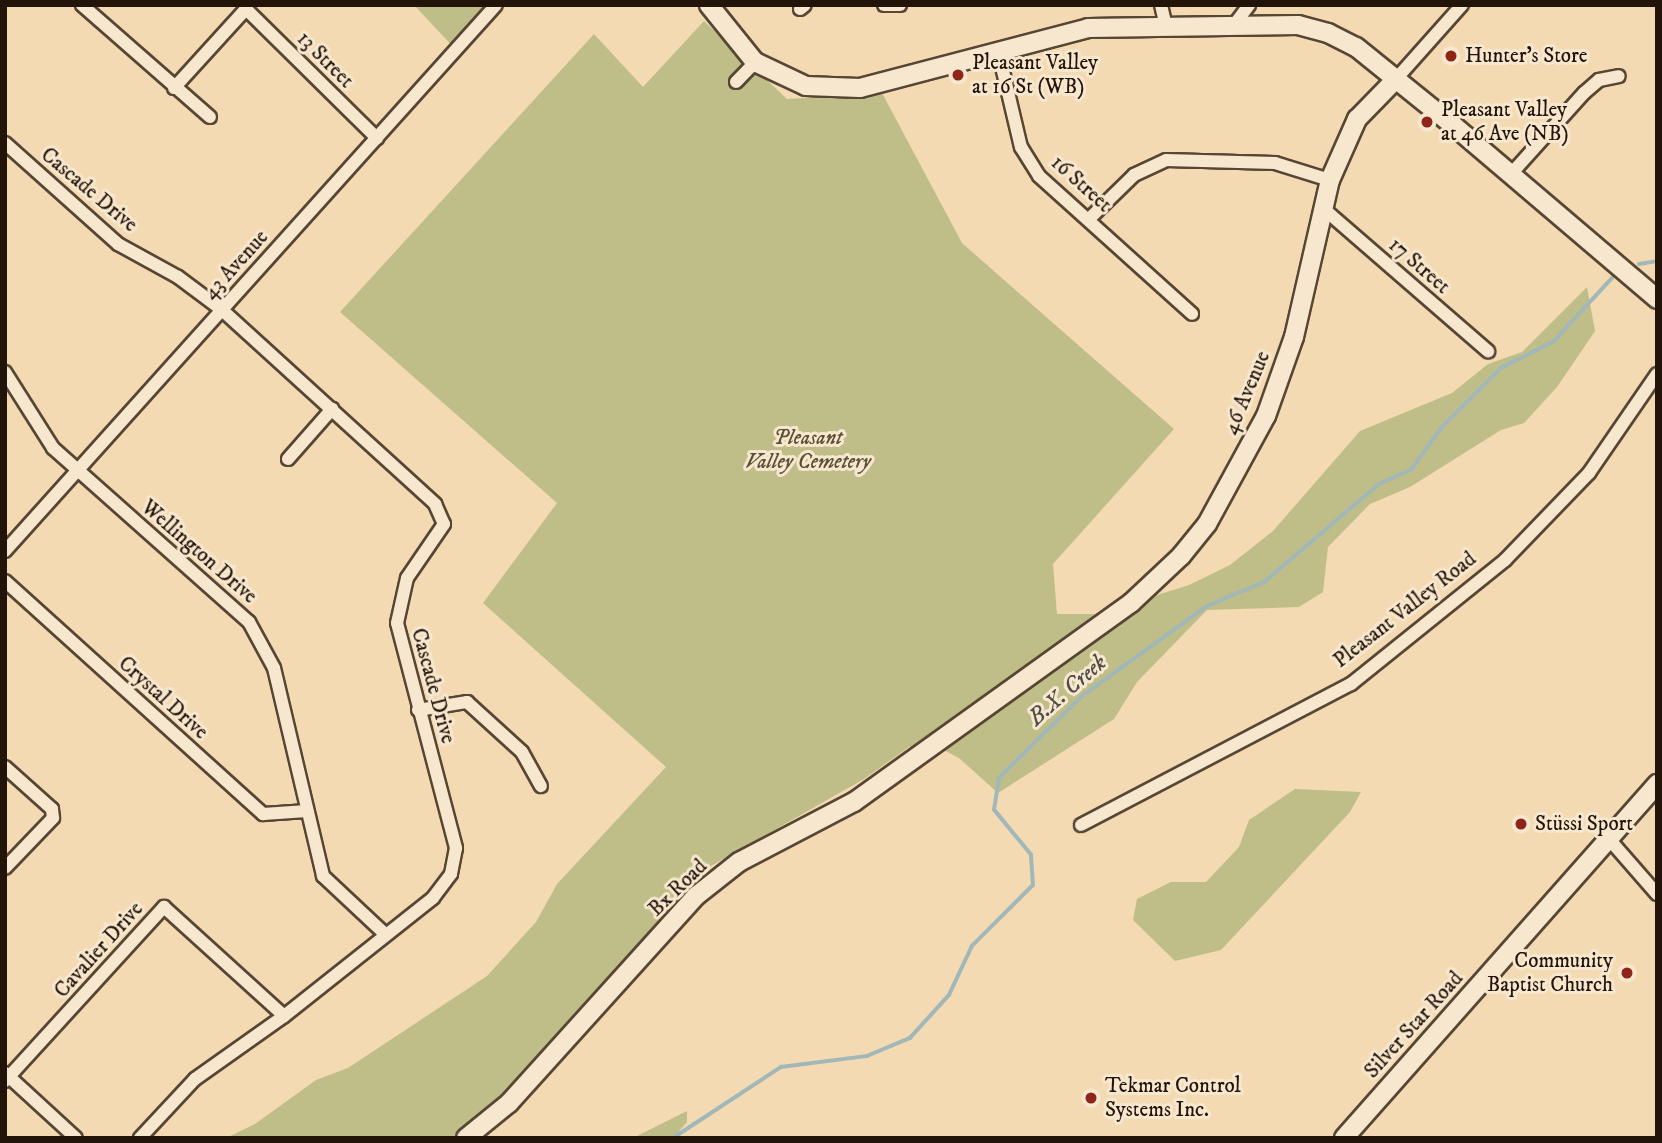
<!DOCTYPE html>
<meta charset="utf-8">
<style>
body{margin:0}
#map{position:relative;width:1662px;height:1143px;overflow:hidden;background:#f3dab3;font-family:"IM FELL DW Pica",serif}
div>[style]{position:absolute}
[style*='--x']{left:calc(var(--x)*1px);top:calc(var(--y)*1px);width:calc(var(--w)*1px);rotate:calc(var(--a)*1deg)}
.green>*{inset:0;background:#bfbe89}
.stream>*{height:3.5px;margin:-1.75px;padding:0 1.75px;transform-origin:1.75px;border-radius:1.75px;background:#a1b7b8}
.roads{filter:drop-shadow(2px 0 #574634) drop-shadow(-2px 0 #574634) drop-shadow(0 2px #574634) drop-shadow(0 -2px #574634)}
.street>*{height:12px;margin:-6px;padding:0 6px;transform-origin:6px;border-radius:6px;background:#f7e7ce}
.secondary>*{height:18px;margin:-9px;padding:0 9px;transform-origin:9px;border-radius:9px;background:#f7e7ce}
.dots>*{width:19px;height:19px;translate:-50% -50%;box-sizing:border-box;border:4px solid #f7e7ce;border-radius:50%}
span{translate:-50% -50%;white-space:nowrap;text-align:center;line-height:1.15;-webkit-text-stroke:6px #f7e7ce;paint-order:stroke}
.poi-label{font-size:21px;color:#231409}
.left{translate:0 -50%;text-align:left}
.right{translate:-100% -50%;text-align:right}
.street-label{font-size:21px;color:#231409}
.park-label{font-size:21px;color:#5a5036;font-style:italic}
.water-label{font-size:23px;color:#4f4d46;font-style:italic}
.frame{position:absolute;inset:0;border:7px solid #231409;pointer-events:none}
</style>
<div id="map">
<div class="green">
<div style="clip-path:polygon(414px 5px,498px 5px,458px 52px)"></div>
<div style="clip-path:polygon(704px 21px,787px 99px,882px 93px,962px 243px,1174px 429px,1053px 564px,1057px 614px,1097px 614px,1189px 585px,1230px 565px,1273px 531px,1360px 431px,1452px 393px,1488px 364px,1522px 352px,1587px 287px,1595px 331px,1557px 387px,1524px 423px,1501px 430px,1410px 487px,1370px 504px,1328px 547px,1323px 592px,1299px 607px,1207px 610px,1137px 682px,1114px 719px,998px 793px,959px 758px,934px 745px,909px 747px,864px 779px,711px 866px,504px 1096px,451px 1138px,226px 1138px,255px 1124px,316px 1080px,348px 1068px,487px 976px,536px 922px,557px 884px,666px 767px,483px 603px,557px 503px,340px 312px,594px 34px,643px 87px)"></div>
<div style="clip-path:polygon(1295px 789px,1361px 792px,1350px 812px,1221px 950px,1175px 961px,1133px 920px,1137px 899px,1171px 882px,1206px 882px,1239px 847px,1249px 820px)"></div>
<div style="clip-path:polygon(687px 1111px,687px 1122px,673px 1138px,633px 1138px)"></div>
</div>
<div class="stream">
<div style="--x:1639;--y:264;--w:18;--a:-9"></div>
<div style="--x:673;--y:1138;--w:129;--a:-33.3"></div>
<div style="--x:781;--y:1067;--w:87;--a:-7.3"></div>
<div style="--x:867;--y:1056;--w:47;--a:-22.7"></div>
<div style="--x:910;--y:1038;--w:58;--a:-47.8"></div>
<div style="--x:949;--y:995;--w:54;--a:-64.9"></div>
<div style="--x:972;--y:946;--w:86;--a:-45"></div>
<div style="--x:1033;--y:885;--w:30;--a:-94"></div>
<div style="--x:1031;--y:855;--w:58;--a:-129.4"></div>
<div style="--x:994;--y:810;--w:32;--a:-81"></div>
<div style="--x:999;--y:778;--w:115;--a:-44.6"></div>
<div style="--x:1081;--y:697;--w:155;--a:-35.8"></div>
<div style="--x:1207;--y:606;--w:62;--a:-22.8"></div>
<div style="--x:1264;--y:582;--w:151;--a:-40.4"></div>
<div style="--x:1379;--y:484;--w:35;--a:-24"></div>
<div style="--x:1411;--y:470;--w:53;--a:-54.2"></div>
<div style="--x:1442;--y:427;--w:83;--a:-45"></div>
<div style="--x:1501;--y:368;--w:58;--a:-26.6"></div>
<div style="--x:1553;--y:342;--w:87;--a:-47.3"></div>
</div>
<div class="roads">
<div class="street">
<div style="--x:82;--y:5;--w:170;--a:41.2"></div>
<div style="--x:884;--y:5;--w:16;--a:0"></div>
<div style="--x:1161;--y:5;--w:22;--a:77"></div>
<div style="--x:800;--y:9;--w:6;--a:-39"></div>
<div style="--x:1234;--y:25;--w:25;--a:-53"></div>
<div style="--x:998;--y:50;--w:100;--a:76.7"></div>
<div style="--x:1021;--y:147;--w:34;--a:58"></div>
<div style="--x:1039;--y:176;--w:206;--a:42"></div>
<div style="--x:1396;--y:79;--w:99;--a:-48.3"></div>
<div style="--x:736;--y:82;--w:28;--a:-46"></div>
<div style="--x:174;--y:88;--w:107;--a:-47.7"></div>
<div style="--x:246;--y:9;--w:184;--a:44.6"></div>
<div style="--x:5;--y:143;--w:152;--a:41.8"></div>
<div style="--x:118;--y:244;--w:68;--a:28.8"></div>
<div style="--x:178;--y:277;--w:54;--a:36.7"></div>
<div style="--x:221;--y:309;--w:290;--a:42.3"></div>
<div style="--x:435;--y:504;--w:22;--a:66"></div>
<div style="--x:444;--y:524;--w:65;--a:124.4"></div>
<div style="--x:407;--y:578;--w:46;--a:102.5"></div>
<div style="--x:397;--y:623;--w:233;--a:75.3"></div>
<div style="--x:456;--y:848;--w:26;--a:101"></div>
<div style="--x:451;--y:874;--w:30;--a:127"></div>
<div style="--x:433;--y:898;--w:190;--a:141.6"></div>
<div style="--x:284;--y:1016;--w:109;--a:144.7"></div>
<div style="--x:195;--y:1079;--w:81;--a:133"></div>
<div style="--x:1511;--y:174;--w:109;--a:-48"></div>
<div style="--x:1584;--y:93;--w:20;--a:-41"></div>
<div style="--x:1599;--y:80;--w:20;--a:-11"></div>
<div style="--x:1325;--y:210;--w:216;--a:40.9"></div>
<div style="--x:1090;--y:218;--w:62;--a:-44.3"></div>
<div style="--x:1134;--y:175;--w:35;--a:-25"></div>
<div style="--x:1166;--y:160;--w:109;--a:1.6"></div>
<div style="--x:1275;--y:163;--w:58;--a:17.2"></div>
<div style="--x:5;--y:372;--w:90;--a:57.7"></div>
<div style="--x:53;--y:448;--w:262;--a:41.6"></div>
<div style="--x:249;--y:622;--w:52;--a:61.5"></div>
<div style="--x:274;--y:668;--w:214;--a:76.7"></div>
<div style="--x:323;--y:876;--w:86;--a:43.1"></div>
<div style="--x:288;--y:459;--w:67;--a:-48.7"></div>
<div style="--x:5;--y:551;--w:734;--a:-48.04"></div>
<div style="--x:5;--y:581;--w:348;--a:42.1"></div>
<div style="--x:263;--y:814;--w:44;--a:-3.9"></div>
<div style="--x:418;--y:710;--w:50;--a:-9.3"></div>
<div style="--x:467;--y:702;--w:74;--a:42.3"></div>
<div style="--x:522;--y:752;--w:39;--a:61"></div>
<div style="--x:5;--y:767;--w:63;--a:41.8"></div>
<div style="--x:52;--y:809;--w:9;--a:84"></div>
<div style="--x:53;--y:818;--w:69;--a:133.8"></div>
<div style="--x:1081;--y:825;--w:305;--a:-27.6"></div>
<div style="--x:1351;--y:684;--w:198;--a:-38.8"></div>
<div style="--x:1505;--y:560;--w:121;--a:-46"></div>
<div style="--x:1589;--y:473;--w:120;--a:-55.5"></div>
<div style="--x:1609;--y:839;--w:73;--a:48.9"></div>
<div style="--x:5;--y:1073;--w:96;--a:42.5"></div>
<div style="--x:5;--y:1081;--w:236;--a:-47.6"></div>
<div style="--x:164;--y:907;--w:162;--a:42.2"></div>
</div>
<div class="secondary">
<div style="--x:709;--y:5;--w:73;--a:51.1"></div>
<div style="--x:755;--y:62;--w:56;--a:25.2"></div>
<div style="--x:806;--y:86;--w:54;--a:2.1"></div>
<div style="--x:860;--y:88;--w:236;--a:-14.7"></div>
<div style="--x:1088;--y:28;--w:210;--a:-0.8"></div>
<div style="--x:1298;--y:25;--w:31;--a:15"></div>
<div style="--x:1328;--y:33;--w:31;--a:27"></div>
<div style="--x:1356;--y:47;--w:126;--a:38.9"></div>
<div style="--x:1454;--y:126;--w:267;--a:40.4"></div>
<div style="--x:466;--y:1138;--w:55;--a:-39.1"></div>
<div style="--x:509;--y:1103;--w:279;--a:-47.9"></div>
<div style="--x:696;--y:896;--w:55;--a:-38.3"></div>
<div style="--x:739;--y:862;--w:130;--a:-27.6"></div>
<div style="--x:854;--y:802;--w:341;--a:-35.7"></div>
<div style="--x:1131;--y:603;--w:69;--a:-43.2"></div>
<div style="--x:1181;--y:556;--w:41;--a:-50.9"></div>
<div style="--x:1207;--y:524;--w:123;--a:-61.4"></div>
<div style="--x:1266;--y:416;--w:84;--a:-70.5"></div>
<div style="--x:1294;--y:337;--w:161;--a:-77.1"></div>
<div style="--x:1330;--y:180;--w:67;--a:-66.1"></div>
<div style="--x:1357;--y:119;--w:56;--a:-45.7"></div>
<div style="--x:1344;--y:1138;--w:473;--a:-48.5"></div>
</div>
</div>
<div class="dots">
<div style="left:1451px;top:56px;background:#8f2418"></div>
<div style="left:958px;top:75px;background:#8f2418"></div>
<div style="left:1427px;top:122px;background:#8f2418"></div>
<div style="left:1521px;top:824px;background:#8f2418"></div>
<div style="left:1627px;top:973px;background:#8f2418"></div>
<div style="left:1091px;top:1098px;background:#8f2418"></div>
</div>
<div class="poi-label">
<span class="left" style="left:1465px;top:56px">Hunter's Store</span>
<span class="left" style="left:972px;top:75px">Pleasant Valley<br>at 16 St (WB)</span>
<span class="left" style="left:1441px;top:122px">Pleasant Valley<br>at 46 Ave (NB)</span>
<span class="left" style="left:1535px;top:824px">Stüssi Sport</span>
<span class="right" style="left:1613px;top:973px">Community<br>Baptist Church</span>
<span class="left" style="left:1105px;top:1098px">Tekmar Control<br>Systems Inc.</span>
</div>
<div class="street-label">
<span style="left:325px;top:60px;rotate:45deg">13 Street</span>
<span style="left:1081px;top:184px;rotate:42deg">16 Street</span>
<span style="left:89px;top:190px;rotate:40deg">Cascade Drive</span>
<span style="left:236px;top:265px;rotate:-48deg">43 Avenue</span>
<span style="left:1419px;top:266px;rotate:41deg">17 Street</span>
<span style="left:1247px;top:393px;rotate:-67deg">46 Avenue</span>
<span style="left:199px;top:552px;rotate:41deg">Wellington Drive</span>
<span style="left:1405px;top:610px;rotate:-38deg">Pleasant Valley Road</span>
<span style="left:433px;top:686px;rotate:75deg">Cascade Drive</span>
<span style="left:163px;top:698px;rotate:42deg">Crystal Drive</span>
<span style="left:678px;top:888px;rotate:-44deg">Bx Road</span>
<span style="left:99px;top:950px;rotate:-48deg">Cavalier Drive</span>
<span style="left:1414px;top:1025px;rotate:-48deg">Silver Star Road</span>
</div>
<div class="park-label">
<span style="left:808px;top:450px">Pleasant<br>Valley Cemetery</span>
</div>
<div class="water-label">
<span style="left:1068px;top:691px;rotate:-41deg">B.X. Creek</span>
</div>
<div class="frame"></div>
</div>
